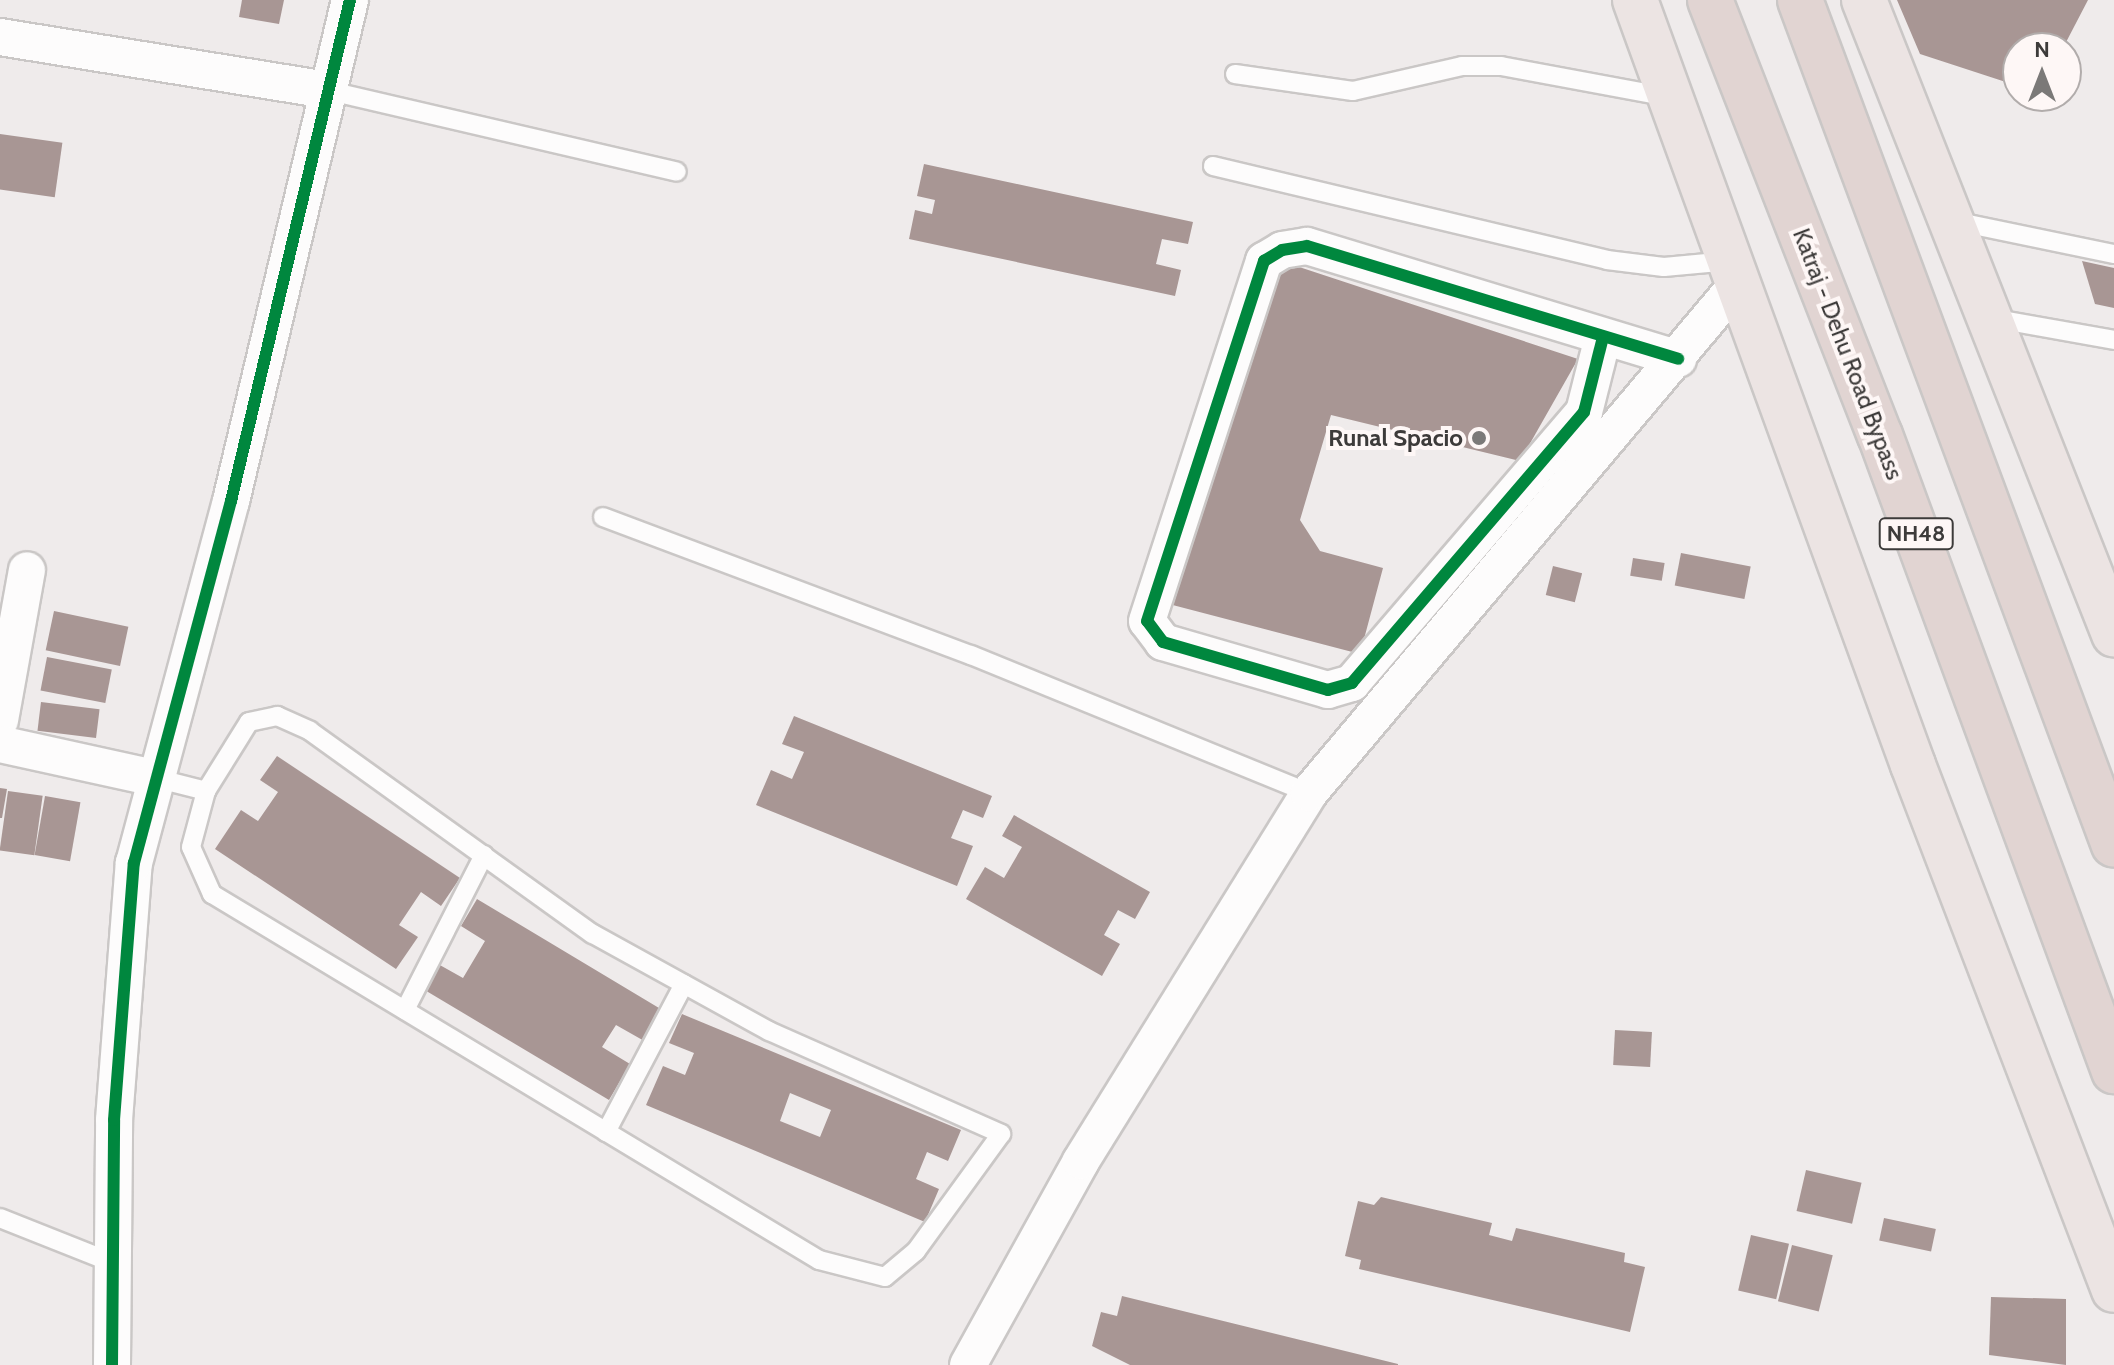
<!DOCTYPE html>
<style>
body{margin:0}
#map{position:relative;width:2114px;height:1365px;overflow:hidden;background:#efebeb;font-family:Cabin,sans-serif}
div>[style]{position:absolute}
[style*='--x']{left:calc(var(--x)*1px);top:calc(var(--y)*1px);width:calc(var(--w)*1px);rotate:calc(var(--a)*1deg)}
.building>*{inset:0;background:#a89694;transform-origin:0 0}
.roads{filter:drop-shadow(2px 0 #cac7c6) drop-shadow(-2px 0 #cac7c6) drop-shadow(0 2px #cac7c6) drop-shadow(0 -2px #cac7c6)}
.lane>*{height:18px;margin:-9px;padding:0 9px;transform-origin:9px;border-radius:9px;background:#fdfcfc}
.street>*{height:36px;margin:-18px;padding:0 18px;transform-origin:18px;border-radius:18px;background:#fdfcfc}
.primary>*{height:44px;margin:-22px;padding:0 22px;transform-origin:22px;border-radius:22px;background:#ece4e3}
.highway>*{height:44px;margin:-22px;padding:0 22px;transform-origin:22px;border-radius:22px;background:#e1d4d2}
.cycleway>*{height:12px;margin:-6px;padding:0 6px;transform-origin:6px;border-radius:6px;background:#00873e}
.dots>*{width:22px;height:22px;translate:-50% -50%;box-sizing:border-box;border:4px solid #fef7f6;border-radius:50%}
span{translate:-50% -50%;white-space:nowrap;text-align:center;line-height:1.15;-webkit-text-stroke:8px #fef7f6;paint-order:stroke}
.shield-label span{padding:2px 6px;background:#fef7f6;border:2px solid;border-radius:6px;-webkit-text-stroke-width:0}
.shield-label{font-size:22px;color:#3d3b3a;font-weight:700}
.street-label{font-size:24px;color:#3d3b3a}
.poi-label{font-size:24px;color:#3d3b3a;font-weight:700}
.right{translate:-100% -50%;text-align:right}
.north{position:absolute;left:2002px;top:32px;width:80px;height:80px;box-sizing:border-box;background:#fef7f6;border:2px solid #b1acab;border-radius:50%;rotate:0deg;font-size:22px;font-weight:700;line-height:32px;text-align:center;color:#3d3b3a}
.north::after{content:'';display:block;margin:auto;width:28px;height:36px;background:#7b7978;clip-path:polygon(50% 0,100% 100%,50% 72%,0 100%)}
</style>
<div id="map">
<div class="building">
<div style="clip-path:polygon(242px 0,284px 0,279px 24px,239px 17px)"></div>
<div style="clip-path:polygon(1897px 0,2088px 0,2063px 48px,2018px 48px,2018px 86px,1920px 54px)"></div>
<div style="left:0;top:134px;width:63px;height:55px;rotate:8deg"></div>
<div style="clip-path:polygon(924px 164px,1193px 222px,1188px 244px,1162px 239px,1156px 264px,1181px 270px,1175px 296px,909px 239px,915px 210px,932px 214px,935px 200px,917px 196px)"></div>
<div style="clip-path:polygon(2082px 261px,2114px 268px,2114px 308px,2095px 304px)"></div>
<div style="clip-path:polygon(1284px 262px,1578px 359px,1520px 461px,1331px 415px,1300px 520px,1320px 551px,1383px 568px,1360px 654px,1165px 603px)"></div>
<div style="left:1681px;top:553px;width:71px;height:33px;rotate:11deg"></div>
<div style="left:1633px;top:558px;width:32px;height:18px;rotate:9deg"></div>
<div style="left:1553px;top:566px;width:30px;height:30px;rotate:14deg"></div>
<div style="left:54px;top:611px;width:76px;height:40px;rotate:12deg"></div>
<div style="left:47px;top:657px;width:66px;height:34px;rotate:11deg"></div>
<div style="left:41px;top:702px;width:59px;height:29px;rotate:7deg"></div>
<div style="clip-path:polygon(794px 716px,992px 796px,983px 818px,963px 810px,951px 838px,973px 846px,957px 886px,756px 805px,771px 770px,792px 779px,804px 752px,782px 744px)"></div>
<div style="clip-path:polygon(277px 756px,460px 878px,441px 906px,421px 892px,399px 925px,418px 937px,396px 969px,215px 849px,241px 810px,258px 821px,278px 792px,260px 780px)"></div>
<div style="clip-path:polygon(0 788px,7px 789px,2px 818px,0 818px)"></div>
<div style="left:8px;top:791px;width:35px;height:60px;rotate:8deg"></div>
<div style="left:45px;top:796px;width:36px;height:60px;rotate:10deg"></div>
<div style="clip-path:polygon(1014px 815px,1150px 892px,1135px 919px,1118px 910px,1104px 935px,1120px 944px,1102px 976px,966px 899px,985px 867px,1004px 878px,1022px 847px,1002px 836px)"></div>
<div style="clip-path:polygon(477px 899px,664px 1011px,646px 1042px,616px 1025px,602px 1047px,630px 1064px,609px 1100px,423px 989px,438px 964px,463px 978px,485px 941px,461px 926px)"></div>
<div style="clip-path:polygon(evenodd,682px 1014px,961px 1130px,948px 1161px,927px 1152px,916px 1179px,939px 1189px,925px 1222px,646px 1105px,663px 1066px,685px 1075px,694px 1053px,669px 1043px,682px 1014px,790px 1093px,831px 1110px,820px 1137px,780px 1121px,790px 1093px)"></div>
<div style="left:1615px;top:1030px;width:37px;height:35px;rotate:3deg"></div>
<div style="left:1806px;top:1170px;width:57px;height:42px;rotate:13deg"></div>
<div style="clip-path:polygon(1381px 1197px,1492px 1223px,1489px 1235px,1512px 1241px,1516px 1228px,1625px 1253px,1624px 1262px,1645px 1267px,1630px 1332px,1359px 1269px,1361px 1260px,1345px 1256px,1358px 1201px,1374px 1205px)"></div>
<div style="left:1884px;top:1218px;width:53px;height:23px;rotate:12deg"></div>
<div style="left:1751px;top:1235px;width:39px;height:57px;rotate:13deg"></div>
<div style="left:1792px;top:1245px;width:42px;height:58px;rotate:14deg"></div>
<div style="clip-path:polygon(1122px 1296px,1398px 1364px,1398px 1365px,1130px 1365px,1092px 1346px,1101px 1312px,1117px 1316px)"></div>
<div style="clip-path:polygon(1991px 1297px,2066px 1299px,2066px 1365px,1989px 1355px)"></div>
</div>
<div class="roads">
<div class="lane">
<div style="--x:1235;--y:74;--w:119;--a:8.2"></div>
<div style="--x:1353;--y:91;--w:112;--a:-12.9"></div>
<div style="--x:1462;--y:66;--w:39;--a:0"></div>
<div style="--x:1501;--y:66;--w:170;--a:10.5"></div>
<div style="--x:326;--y:90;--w:360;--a:13.1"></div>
<div style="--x:1213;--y:166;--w:405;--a:13.4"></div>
<div style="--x:1607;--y:260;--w:57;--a:7"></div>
<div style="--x:1664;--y:267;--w:65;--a:-5.3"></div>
<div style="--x:1954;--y:221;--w:163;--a:11.7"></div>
<div style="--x:1991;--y:318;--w:125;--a:10.1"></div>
<div style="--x:603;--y:517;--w:393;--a:20.6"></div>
<div style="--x:971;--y:655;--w:365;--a:22.2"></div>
<div style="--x:277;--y:716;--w:36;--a:24"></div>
<div style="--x:310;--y:731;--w:348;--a:35.7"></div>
<div style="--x:593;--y:934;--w:201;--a:28.9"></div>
<div style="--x:769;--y:1031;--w:254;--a:23.9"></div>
<div style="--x:1001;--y:1134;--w:145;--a:126"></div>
<div style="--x:916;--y:1251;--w:40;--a:140"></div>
<div style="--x:885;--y:1277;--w:68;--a:-165.6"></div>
<div style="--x:819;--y:1260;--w:709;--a:-148.91"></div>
<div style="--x:212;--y:894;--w:51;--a:-114.1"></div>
<div style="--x:191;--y:847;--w:58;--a:-75"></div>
<div style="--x:206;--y:791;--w:81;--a:-58.1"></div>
<div style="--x:249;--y:722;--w:29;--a:-12"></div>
<div style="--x:155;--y:778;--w:53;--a:14.3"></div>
<div style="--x:405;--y:1010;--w:174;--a:-63"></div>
<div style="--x:606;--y:1132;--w:167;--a:-62.2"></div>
<div style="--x:0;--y:1218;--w:122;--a:21.7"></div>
</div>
<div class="street">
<div style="--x:0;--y:37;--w:330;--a:9.2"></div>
<div style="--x:1603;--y:337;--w:77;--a:104.2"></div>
<div style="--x:1584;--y:412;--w:357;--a:130.6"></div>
<div style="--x:1352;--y:683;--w:25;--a:164"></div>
<div style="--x:1328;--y:690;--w:172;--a:-163.8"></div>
<div style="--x:1163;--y:642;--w:26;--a:-127"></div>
<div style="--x:1147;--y:621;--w:379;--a:-72"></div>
<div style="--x:1264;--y:261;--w:21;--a:-31"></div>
<div style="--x:1282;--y:250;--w:25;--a:-9"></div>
<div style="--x:1307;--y:246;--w:388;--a:16.9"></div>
<div style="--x:0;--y:720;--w:152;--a:-79.8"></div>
<div style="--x:0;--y:744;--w:159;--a:12.4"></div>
<div style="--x:112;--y:1365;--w:245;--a:-89.5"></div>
<div style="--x:114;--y:1120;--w:258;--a:-85.6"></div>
<div style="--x:134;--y:863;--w:375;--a:-75"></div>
<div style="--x:231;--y:501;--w:515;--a:-76.64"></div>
<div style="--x:968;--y:1365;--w:233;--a:-61"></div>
<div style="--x:1081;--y:1161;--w:433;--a:-58.2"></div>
<div style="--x:1309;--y:793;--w:664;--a:-49.89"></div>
</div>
<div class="primary">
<div style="--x:1635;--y:0;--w:814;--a:70.03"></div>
<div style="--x:1913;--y:765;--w:562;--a:69.05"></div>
<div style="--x:1864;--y:0;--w:682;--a:68.48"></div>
</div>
<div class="highway">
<div style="--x:1710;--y:0;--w:467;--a:68.7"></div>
<div style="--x:1880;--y:435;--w:678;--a:69.8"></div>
<div style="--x:1800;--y:0;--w:901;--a:69.62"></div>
</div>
</div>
<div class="cycleway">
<div style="--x:1603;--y:337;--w:77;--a:104.2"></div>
<div style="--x:1584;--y:412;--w:357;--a:130.6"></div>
<div style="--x:1352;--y:683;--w:25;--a:164"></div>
<div style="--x:1328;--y:690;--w:172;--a:-163.8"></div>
<div style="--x:1163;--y:642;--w:26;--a:-127"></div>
<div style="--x:1147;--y:621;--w:379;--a:-72"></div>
<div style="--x:1264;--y:261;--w:21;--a:-31"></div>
<div style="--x:1282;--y:250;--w:25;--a:-9"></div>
<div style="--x:1307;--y:246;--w:388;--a:16.9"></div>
<div style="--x:112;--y:1365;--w:245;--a:-89.5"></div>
<div style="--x:114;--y:1120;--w:258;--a:-85.6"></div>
<div style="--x:134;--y:863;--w:375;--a:-75"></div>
<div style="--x:231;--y:501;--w:515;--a:-76.64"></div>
</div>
<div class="dots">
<div style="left:1479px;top:438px;background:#7b7978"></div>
</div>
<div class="shield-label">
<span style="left:1916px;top:534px">NH48</span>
</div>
<div class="street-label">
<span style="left:1848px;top:354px;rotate:69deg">Katraj - Dehu Road Bypass</span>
</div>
<div class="poi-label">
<span class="right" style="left:1463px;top:438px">Runal Spacio</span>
</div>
<div class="north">N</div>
</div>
